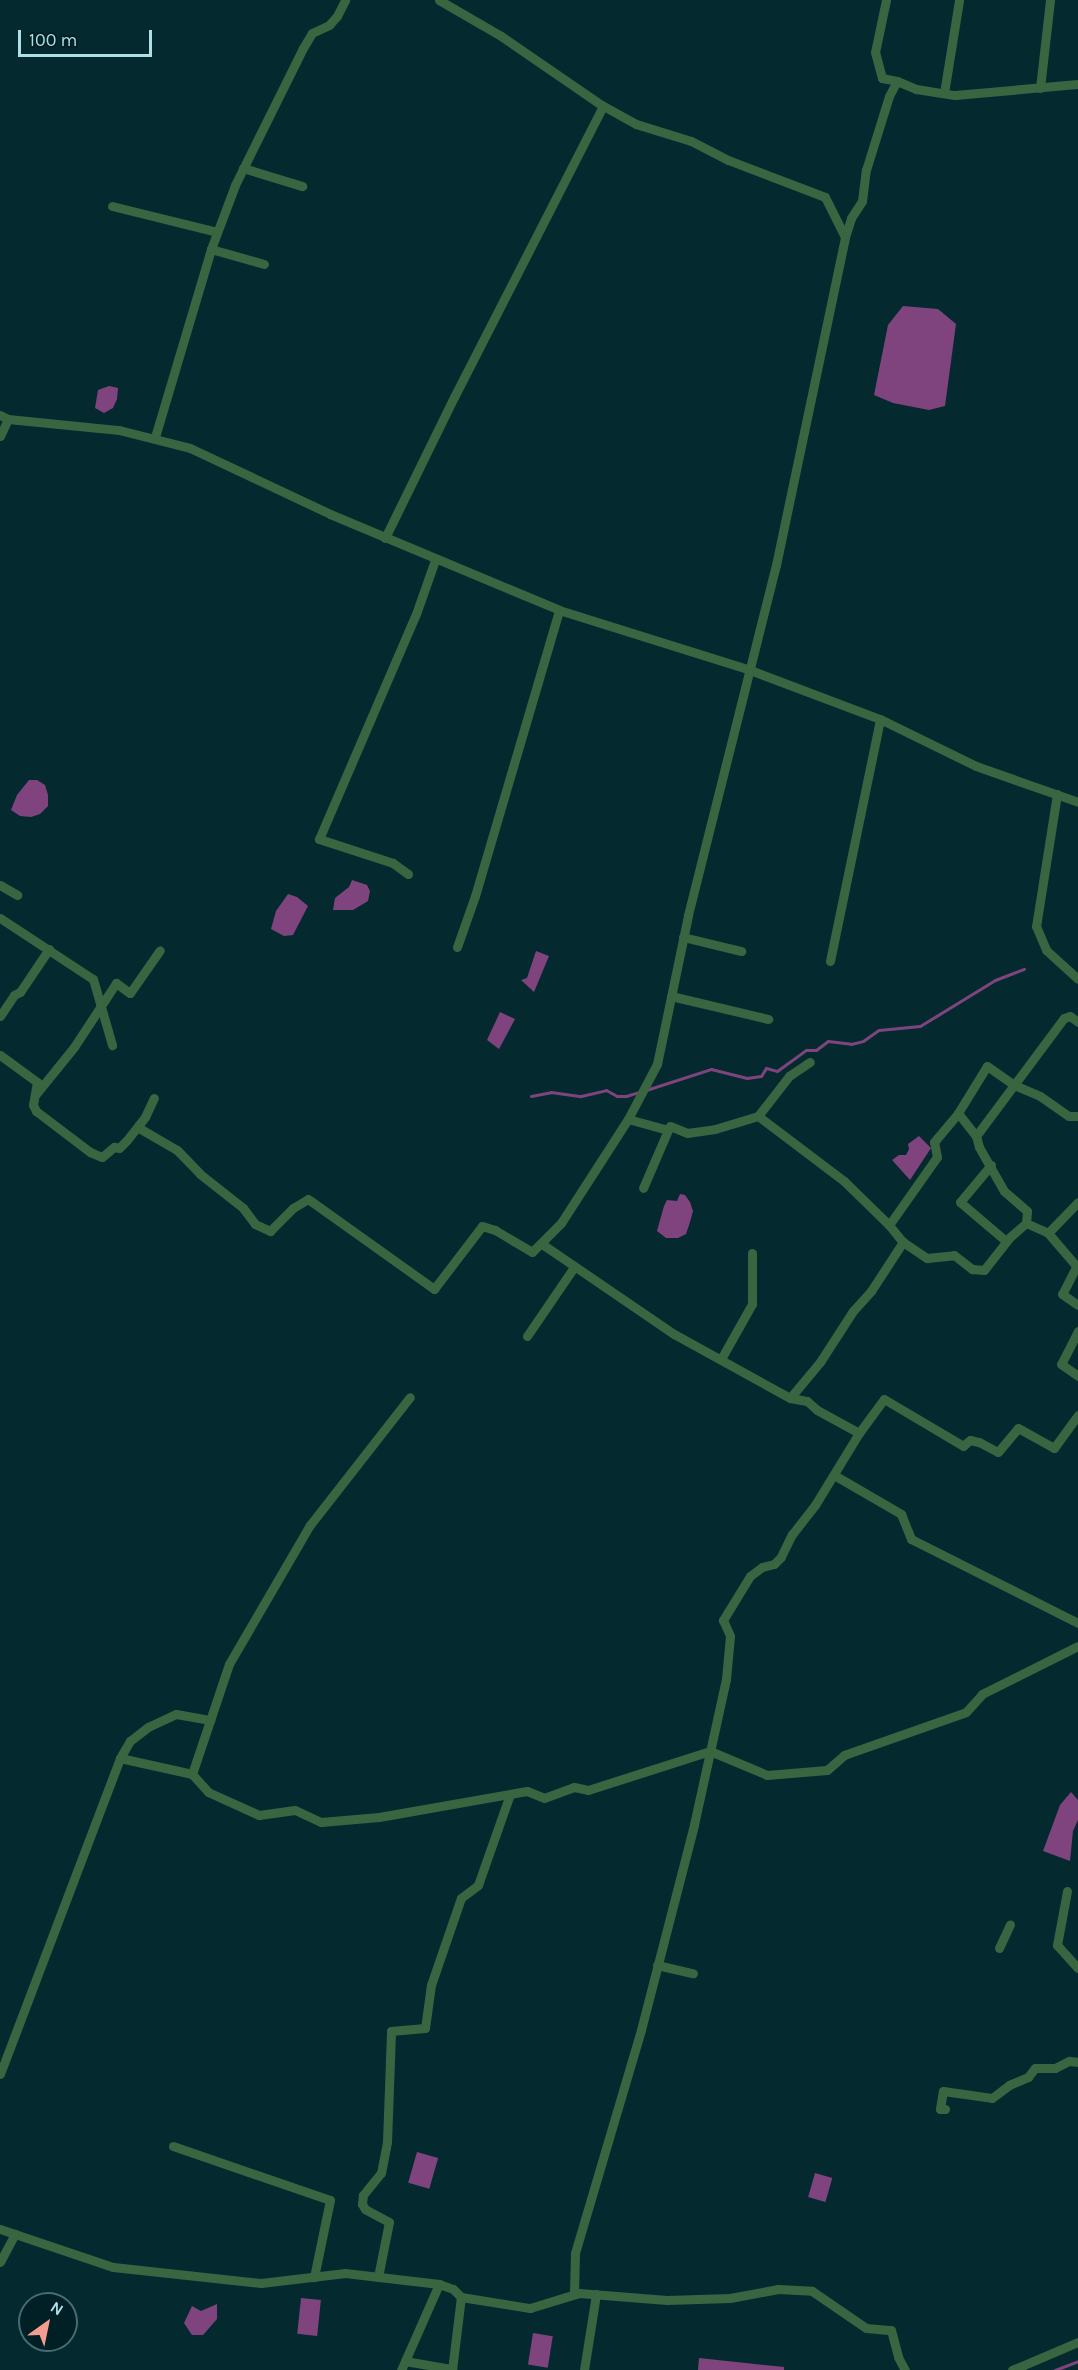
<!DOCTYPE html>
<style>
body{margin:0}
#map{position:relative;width:1078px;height:2370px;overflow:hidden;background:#042a2f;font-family:Karla,sans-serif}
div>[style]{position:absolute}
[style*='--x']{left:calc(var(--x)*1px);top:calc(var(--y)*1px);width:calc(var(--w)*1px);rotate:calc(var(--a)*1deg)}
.water>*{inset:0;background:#7f447e;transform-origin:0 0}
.stream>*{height:3px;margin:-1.5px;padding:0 1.5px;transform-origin:1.5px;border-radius:1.5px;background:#7f447e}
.minor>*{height:9px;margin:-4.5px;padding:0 4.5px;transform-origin:4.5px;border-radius:4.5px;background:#396640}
span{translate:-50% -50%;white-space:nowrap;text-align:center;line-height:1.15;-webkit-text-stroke:6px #002025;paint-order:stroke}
.north{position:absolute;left:18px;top:2292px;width:60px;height:60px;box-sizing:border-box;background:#002025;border:2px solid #466c73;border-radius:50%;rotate:33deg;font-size:16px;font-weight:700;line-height:24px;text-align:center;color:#aedfe7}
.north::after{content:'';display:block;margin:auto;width:21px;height:27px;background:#f59c91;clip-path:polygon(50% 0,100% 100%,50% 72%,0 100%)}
.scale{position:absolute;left:18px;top:30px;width:134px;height:27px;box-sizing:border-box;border:3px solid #aedfe7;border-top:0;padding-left:8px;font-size:18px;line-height:21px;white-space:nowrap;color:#aedfe7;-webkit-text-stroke:4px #002025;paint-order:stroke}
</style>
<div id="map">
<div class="water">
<div style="clip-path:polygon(903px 306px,938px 309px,956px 324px,945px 406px,929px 410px,893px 403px,874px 395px,888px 325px)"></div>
<div style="clip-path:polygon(109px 386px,118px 388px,117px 399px,113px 408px,104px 413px,95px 408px,98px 390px)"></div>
<div style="clip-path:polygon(29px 780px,37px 780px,45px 785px,48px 795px,48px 806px,40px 814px,31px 817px,20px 816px,11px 810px,17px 795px)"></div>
<div style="clip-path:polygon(352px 880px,367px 885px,370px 891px,368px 901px,353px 910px,333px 910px,335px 898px,349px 887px)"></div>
<div style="clip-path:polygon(288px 894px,297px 897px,308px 906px,293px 935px,284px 936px,271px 929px,276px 911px)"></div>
<div style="clip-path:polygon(536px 951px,549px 956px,534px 992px,521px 980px,527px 978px)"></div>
<div style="clip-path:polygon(500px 1012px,515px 1019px,499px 1049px,487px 1040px)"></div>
<div style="clip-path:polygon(919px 1136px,931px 1148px,910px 1180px,892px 1160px,899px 1155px,906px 1155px,909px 1149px,908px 1144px)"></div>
<div style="clip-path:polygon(680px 1194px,685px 1195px,690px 1202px,693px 1211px,690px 1222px,686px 1234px,678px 1238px,666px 1238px,657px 1231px,664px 1206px,667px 1200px,677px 1201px)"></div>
<div style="clip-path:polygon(1071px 1792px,1078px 1800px,1078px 1820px,1073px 1831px,1070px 1861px,1043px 1851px,1060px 1805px)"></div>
<div style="left:417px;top:2152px;width:22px;height:32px;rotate:16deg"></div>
<div style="left:815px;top:2173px;width:18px;height:25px;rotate:16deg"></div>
<div style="left:301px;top:2298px;width:20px;height:36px;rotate:6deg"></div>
<div style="clip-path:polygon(217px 2304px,217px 2319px,203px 2335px,192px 2335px,184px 2323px,192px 2306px,201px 2311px)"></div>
<div style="left:533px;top:2333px;width:20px;height:32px;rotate:9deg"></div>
<div style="clip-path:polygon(699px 2358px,784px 2367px,784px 2370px,698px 2370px)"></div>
</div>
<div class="stream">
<div style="--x:646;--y:1090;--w:68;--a:-17.9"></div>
<div style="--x:711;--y:1069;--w:37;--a:14"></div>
<div style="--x:747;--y:1078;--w:14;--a:-8"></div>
<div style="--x:761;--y:1076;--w:9;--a:-58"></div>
<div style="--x:766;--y:1068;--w:11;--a:15"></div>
<div style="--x:777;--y:1071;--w:36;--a:-36"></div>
<div style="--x:806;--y:1050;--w:10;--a:0"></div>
<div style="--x:816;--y:1050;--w:15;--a:-37"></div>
<div style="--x:828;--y:1041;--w:23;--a:7"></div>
<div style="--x:851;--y:1044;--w:12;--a:-14"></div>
<div style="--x:863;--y:1041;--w:19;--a:-35"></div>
<div style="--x:879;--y:1030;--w:41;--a:-5.6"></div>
<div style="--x:920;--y:1026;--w:88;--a:-31.5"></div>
<div style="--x:995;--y:980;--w:31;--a:-21"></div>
<div style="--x:531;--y:1096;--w:20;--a:-11"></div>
<div style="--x:551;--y:1092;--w:30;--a:8"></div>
<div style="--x:581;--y:1096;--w:26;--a:-13"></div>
<div style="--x:606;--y:1090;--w:13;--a:29"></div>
<div style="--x:617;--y:1096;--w:9;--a:0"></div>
<div style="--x:626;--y:1096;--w:14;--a:-17"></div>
<div style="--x:1055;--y:2370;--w:25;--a:-21"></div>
</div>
<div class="minor">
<div style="--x:439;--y:0;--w:72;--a:30.1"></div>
<div style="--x:501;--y:36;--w:124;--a:34.5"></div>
<div style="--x:886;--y:0;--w:53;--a:101.9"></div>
<div style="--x:875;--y:52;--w:27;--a:75"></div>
<div style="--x:882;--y:78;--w:15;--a:11"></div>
<div style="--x:897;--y:81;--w:21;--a:23"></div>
<div style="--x:916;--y:89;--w:39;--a:9"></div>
<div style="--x:955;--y:95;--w:123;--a:-5.1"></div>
<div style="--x:1040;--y:88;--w:89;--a:-83.5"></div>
<div style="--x:944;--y:93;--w:94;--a:-80.8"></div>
<div style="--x:243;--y:168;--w:62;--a:17"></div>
<div style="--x:112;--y:206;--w:108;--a:13.9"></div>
<div style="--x:845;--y:237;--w:20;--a:-72"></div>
<div style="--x:851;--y:218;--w:20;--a:-57"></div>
<div style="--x:862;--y:201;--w:31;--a:-83"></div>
<div style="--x:866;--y:170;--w:77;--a:-72.7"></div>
<div style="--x:889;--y:96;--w:17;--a:-62"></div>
<div style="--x:211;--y:249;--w:55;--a:15.8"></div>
<div style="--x:0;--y:415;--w:9;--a:27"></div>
<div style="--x:8;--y:419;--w:112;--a:5.7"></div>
<div style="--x:119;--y:430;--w:73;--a:14.2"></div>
<div style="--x:190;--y:448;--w:155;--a:25.2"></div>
<div style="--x:330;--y:514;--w:248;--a:22.7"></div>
<div style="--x:559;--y:610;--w:200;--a:17.4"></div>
<div style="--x:750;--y:670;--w:139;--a:20.7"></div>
<div style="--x:880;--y:719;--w:107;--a:26.1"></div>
<div style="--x:976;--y:766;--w:108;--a:19.4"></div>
<div style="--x:0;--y:436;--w:19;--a:-65"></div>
<div style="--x:155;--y:437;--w:196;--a:-73.4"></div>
<div style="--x:211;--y:249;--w:68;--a:-69.4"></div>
<div style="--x:235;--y:185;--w:153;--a:-63.6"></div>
<div style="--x:303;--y:48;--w:17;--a:-59"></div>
<div style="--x:312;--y:33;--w:19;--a:-25"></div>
<div style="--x:329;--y:25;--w:12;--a:-48"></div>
<div style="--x:337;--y:16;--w:18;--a:-63"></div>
<div style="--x:1057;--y:794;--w:134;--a:99"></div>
<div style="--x:1036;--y:926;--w:26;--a:67"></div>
<div style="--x:1046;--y:950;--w:43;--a:42.2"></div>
<div style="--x:408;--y:874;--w:19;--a:-144"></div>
<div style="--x:393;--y:863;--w:78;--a:-162"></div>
<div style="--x:319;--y:839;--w:245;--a:-66.7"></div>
<div style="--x:416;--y:614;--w:57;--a:-70.6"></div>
<div style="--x:0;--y:885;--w:20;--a:30"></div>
<div style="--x:0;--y:918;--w:111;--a:33.3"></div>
<div style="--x:93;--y:979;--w:69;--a:73.9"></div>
<div style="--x:683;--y:937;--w:60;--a:13.6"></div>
<div style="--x:457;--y:947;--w:54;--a:-70.6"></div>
<div style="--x:475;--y:896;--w:298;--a:-73.6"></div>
<div style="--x:830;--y:961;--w:247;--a:-78.3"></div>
<div style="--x:671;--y:996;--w:100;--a:13.3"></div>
<div style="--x:0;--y:1016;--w:25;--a:-56"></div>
<div style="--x:14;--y:995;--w:7;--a:-27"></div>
<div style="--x:20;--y:992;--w:52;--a:-56"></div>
<div style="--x:0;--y:1055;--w:46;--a:36.1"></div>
<div style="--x:37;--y:1082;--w:23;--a:100"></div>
<div style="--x:33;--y:1105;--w:7;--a:63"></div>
<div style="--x:36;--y:1111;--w:68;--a:37.2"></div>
<div style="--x:90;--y:1152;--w:13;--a:23"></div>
<div style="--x:102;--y:1157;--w:16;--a:-40"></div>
<div style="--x:114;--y:1147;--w:5;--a:11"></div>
<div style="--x:119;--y:1148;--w:11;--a:-45"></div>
<div style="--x:127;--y:1140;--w:29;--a:-52"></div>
<div style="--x:145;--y:1117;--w:21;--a:-65"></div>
<div style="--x:36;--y:1094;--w:60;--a:-51"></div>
<div style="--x:74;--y:1047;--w:77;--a:-56.7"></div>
<div style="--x:116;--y:983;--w:17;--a:36"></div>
<div style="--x:130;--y:993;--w:52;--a:-55.1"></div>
<div style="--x:758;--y:1116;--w:51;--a:-52.2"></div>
<div style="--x:789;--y:1076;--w:25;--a:-34"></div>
<div style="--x:628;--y:1119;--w:41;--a:15.4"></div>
<div style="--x:668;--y:1130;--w:63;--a:113.3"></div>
<div style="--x:139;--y:1125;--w:3;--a:90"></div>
<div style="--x:139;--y:1128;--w:44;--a:30.1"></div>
<div style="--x:177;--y:1150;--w:33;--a:46"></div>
<div style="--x:200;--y:1174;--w:55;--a:38.3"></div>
<div style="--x:243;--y:1208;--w:20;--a:53"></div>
<div style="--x:255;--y:1224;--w:17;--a:25"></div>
<div style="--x:270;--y:1231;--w:33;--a:-45"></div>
<div style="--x:293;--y:1208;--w:17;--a:-31"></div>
<div style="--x:308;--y:1199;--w:155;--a:35.5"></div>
<div style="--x:434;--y:1289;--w:79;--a:-52.7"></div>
<div style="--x:482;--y:1226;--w:14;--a:17"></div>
<div style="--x:495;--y:1230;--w:43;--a:30.7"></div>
<div style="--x:532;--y:1252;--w:41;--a:-45"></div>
<div style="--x:561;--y:1223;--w:124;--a:-57.2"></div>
<div style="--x:628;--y:1119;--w:62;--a:-62.2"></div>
<div style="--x:657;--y:1064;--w:152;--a:-78.2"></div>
<div style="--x:688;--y:915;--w:361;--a:-75.9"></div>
<div style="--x:776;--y:565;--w:335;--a:-78.1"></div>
<div style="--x:845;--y:237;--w:45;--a:-116.6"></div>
<div style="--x:825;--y:197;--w:104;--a:-159.1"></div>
<div style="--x:728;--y:160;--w:42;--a:-152.8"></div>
<div style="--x:691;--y:141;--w:58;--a:-162.8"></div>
<div style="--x:636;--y:124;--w:38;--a:-151"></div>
<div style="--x:603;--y:106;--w:327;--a:117.1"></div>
<div style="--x:454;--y:397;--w:157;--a:116.1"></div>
<div style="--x:668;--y:1130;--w:4;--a:-63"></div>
<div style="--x:670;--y:1126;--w:18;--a:22"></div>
<div style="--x:687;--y:1133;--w:28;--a:-8"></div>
<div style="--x:715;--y:1129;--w:45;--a:-16.8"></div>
<div style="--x:758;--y:1116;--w:108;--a:37.1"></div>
<div style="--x:844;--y:1181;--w:63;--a:44.4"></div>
<div style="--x:889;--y:1225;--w:22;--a:51"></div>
<div style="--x:976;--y:1136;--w:147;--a:-53.3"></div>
<div style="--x:1064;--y:1018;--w:6;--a:-18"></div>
<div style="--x:1070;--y:1016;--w:10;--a:37"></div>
<div style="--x:991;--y:1165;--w:48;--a:130"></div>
<div style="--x:960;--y:1202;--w:60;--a:40.3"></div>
<div style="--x:1026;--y:1223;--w:12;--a:-85"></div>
<div style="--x:1027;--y:1211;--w:30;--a:-139"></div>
<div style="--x:1004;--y:1191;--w:51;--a:-119.6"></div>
<div style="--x:979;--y:1147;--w:11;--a:-105"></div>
<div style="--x:976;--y:1136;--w:29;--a:-128"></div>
<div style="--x:958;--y:1113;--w:55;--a:-58.3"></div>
<div style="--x:987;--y:1066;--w:33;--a:35"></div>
<div style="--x:1014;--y:1085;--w:28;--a:23"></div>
<div style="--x:1040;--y:1096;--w:35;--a:35"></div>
<div style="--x:1069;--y:1116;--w:9;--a:0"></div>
<div style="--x:889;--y:1225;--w:83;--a:-54.8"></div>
<div style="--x:937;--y:1157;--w:15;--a:-101"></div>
<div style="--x:934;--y:1142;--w:38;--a:-50"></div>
<div style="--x:1048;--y:1233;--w:46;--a:49.4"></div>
<div style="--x:542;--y:1244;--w:160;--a:34.3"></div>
<div style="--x:674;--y:1334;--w:132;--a:28.9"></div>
<div style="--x:790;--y:1398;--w:17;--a:10"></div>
<div style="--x:807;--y:1401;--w:13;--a:42"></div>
<div style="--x:817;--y:1410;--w:48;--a:28.7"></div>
<div style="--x:859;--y:1433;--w:84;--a:121.4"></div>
<div style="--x:815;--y:1505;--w:37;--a:128"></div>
<div style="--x:792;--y:1534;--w:25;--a:116"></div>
<div style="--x:781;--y:1557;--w:10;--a:135"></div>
<div style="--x:774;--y:1564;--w:12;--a:166"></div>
<div style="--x:762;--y:1567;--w:15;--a:143"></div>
<div style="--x:750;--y:1576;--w:52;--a:121.5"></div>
<div style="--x:723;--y:1620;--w:17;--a:66"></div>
<div style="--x:730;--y:1636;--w:43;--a:95.3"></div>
<div style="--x:726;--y:1679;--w:149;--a:102.4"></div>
<div style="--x:694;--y:1825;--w:212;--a:104.5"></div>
<div style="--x:641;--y:2030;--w:233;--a:106.5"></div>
<div style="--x:575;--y:2253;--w:41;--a:91.4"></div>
<div style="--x:1076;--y:1267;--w:30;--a:117"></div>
<div style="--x:1062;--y:1294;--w:19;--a:35"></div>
<div style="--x:1078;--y:1331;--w:37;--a:117"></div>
<div style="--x:1061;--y:1364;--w:21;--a:35"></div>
<div style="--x:527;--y:1336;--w:83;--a:-55.7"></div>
<div style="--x:721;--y:1359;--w:63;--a:-60.6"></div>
<div style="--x:752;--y:1304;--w:51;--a:-90"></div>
<div style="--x:790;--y:1398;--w:47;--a:-50.2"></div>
<div style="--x:820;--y:1362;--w:61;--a:-57.1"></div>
<div style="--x:853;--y:1311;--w:27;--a:-48"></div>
<div style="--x:871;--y:1291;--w:59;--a:-56.9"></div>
<div style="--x:903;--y:1242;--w:29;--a:34"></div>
<div style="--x:927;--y:1258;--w:27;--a:-6"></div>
<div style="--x:954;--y:1255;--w:23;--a:38"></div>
<div style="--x:972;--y:1269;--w:12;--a:5"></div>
<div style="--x:984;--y:1270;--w:42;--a:-51.8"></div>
<div style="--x:1010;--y:1237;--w:21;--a:-41"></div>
<div style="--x:1026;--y:1223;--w:24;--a:24"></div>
<div style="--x:1048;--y:1233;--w:43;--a:-45.9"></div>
<div style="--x:859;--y:1433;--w:42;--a:-53.7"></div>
<div style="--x:884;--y:1399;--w:92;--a:30.7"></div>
<div style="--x:963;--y:1446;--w:9;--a:-41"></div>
<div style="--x:970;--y:1440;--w:9;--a:13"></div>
<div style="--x:979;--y:1442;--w:21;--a:28"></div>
<div style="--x:998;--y:1452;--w:31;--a:-50"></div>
<div style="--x:1018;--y:1428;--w:41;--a:29.1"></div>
<div style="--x:1054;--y:1448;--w:41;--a:-54"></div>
<div style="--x:834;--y:1475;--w:78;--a:30.2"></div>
<div style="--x:901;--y:1514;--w:27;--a:68"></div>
<div style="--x:911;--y:1539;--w:187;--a:26.7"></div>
<div style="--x:120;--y:1758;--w:74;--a:12.5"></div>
<div style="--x:192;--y:1774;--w:116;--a:-71.4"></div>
<div style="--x:229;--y:1664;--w:161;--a:-59.8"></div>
<div style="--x:310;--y:1525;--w:162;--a:-52"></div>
<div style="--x:192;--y:1774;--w:24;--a:48"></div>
<div style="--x:208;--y:1792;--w:56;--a:24.3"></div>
<div style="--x:259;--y:1815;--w:36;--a:-8"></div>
<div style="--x:295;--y:1810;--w:29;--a:25"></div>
<div style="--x:321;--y:1822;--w:58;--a:-4.9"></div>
<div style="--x:379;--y:1817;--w:150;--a:-10"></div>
<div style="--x:527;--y:1791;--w:18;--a:22"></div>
<div style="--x:544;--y:1798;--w:32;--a:-20"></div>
<div style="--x:574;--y:1787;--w:14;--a:12"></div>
<div style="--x:588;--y:1790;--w:128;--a:-17.7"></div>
<div style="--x:710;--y:1751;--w:62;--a:22.8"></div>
<div style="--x:767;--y:1775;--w:60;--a:-4.8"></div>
<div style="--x:827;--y:1770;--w:23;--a:-41"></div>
<div style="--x:844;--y:1755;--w:129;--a:-19.4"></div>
<div style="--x:966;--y:1712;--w:24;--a:-48"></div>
<div style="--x:982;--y:1694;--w:107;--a:-26.6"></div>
<div style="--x:1067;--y:1891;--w:55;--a:100.5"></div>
<div style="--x:1057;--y:1945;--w:31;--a:48"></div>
<div style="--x:999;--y:1948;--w:26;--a:-65"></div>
<div style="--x:657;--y:1965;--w:37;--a:13"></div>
<div style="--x:0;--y:2074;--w:338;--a:-69.2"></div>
<div style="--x:120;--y:1758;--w:20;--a:-60"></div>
<div style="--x:130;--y:1741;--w:23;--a:-38"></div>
<div style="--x:148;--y:1727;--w:31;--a:-25"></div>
<div style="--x:176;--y:1714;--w:35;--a:10"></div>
<div style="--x:945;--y:2109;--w:5;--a:180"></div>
<div style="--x:940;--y:2109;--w:18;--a:-81"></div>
<div style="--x:943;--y:2091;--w:49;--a:8.1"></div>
<div style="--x:992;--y:2098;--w:21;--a:-37"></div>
<div style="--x:1009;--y:2085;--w:21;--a:-23"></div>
<div style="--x:1028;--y:2077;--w:11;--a:-52"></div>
<div style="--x:1035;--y:2068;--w:20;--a:0"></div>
<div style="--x:1055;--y:2068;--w:16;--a:-27"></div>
<div style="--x:1069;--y:2061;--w:9;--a:6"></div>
<div style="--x:173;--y:2146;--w:166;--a:19"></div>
<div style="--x:330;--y:2200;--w:79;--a:101.7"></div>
<div style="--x:0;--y:2229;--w:119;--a:18.6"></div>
<div style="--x:113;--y:2267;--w:149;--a:6.2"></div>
<div style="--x:261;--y:2283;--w:85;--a:-6.8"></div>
<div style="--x:345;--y:2273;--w:95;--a:6.7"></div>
<div style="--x:439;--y:2284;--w:94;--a:113.8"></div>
<div style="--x:0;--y:2262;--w:32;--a:-62"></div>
<div style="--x:378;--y:2277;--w:56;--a:-78.7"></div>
<div style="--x:389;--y:2222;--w:27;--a:-152"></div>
<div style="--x:365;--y:2209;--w:6;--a:-121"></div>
<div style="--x:362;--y:2204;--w:9;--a:-84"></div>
<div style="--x:363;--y:2195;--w:28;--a:-51"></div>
<div style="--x:381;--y:2173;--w:32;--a:-79"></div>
<div style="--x:387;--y:2142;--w:111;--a:-87.9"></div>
<div style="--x:391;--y:2031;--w:34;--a:-5"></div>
<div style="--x:425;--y:2028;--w:43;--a:-82.1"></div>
<div style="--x:431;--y:1985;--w:92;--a:-71"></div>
<div style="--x:461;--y:1898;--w:21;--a:-37"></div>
<div style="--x:478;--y:1885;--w:96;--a:-70.6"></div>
<div style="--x:439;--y:2284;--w:15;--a:20"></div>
<div style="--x:453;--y:2289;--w:11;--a:45"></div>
<div style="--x:461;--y:2297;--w:70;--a:9.1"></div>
<div style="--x:530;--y:2308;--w:51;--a:-17"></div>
<div style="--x:579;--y:2293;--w:88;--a:4.5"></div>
<div style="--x:667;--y:2300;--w:63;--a:-1.8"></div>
<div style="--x:730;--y:2298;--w:49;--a:-10.6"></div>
<div style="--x:778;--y:2289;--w:34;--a:3"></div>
<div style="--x:812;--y:2291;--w:65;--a:34.4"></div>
<div style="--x:866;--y:2328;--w:25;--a:5"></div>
<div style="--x:891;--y:2330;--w:28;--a:75"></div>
<div style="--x:898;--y:2357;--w:15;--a:62"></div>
<div style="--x:405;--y:2361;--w:48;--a:9.7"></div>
<div style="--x:452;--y:2370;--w:74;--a:-83"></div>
<div style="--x:584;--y:2370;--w:77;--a:-81"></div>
<div style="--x:1012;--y:2370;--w:72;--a:-23"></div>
</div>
<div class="north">N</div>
<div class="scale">100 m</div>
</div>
